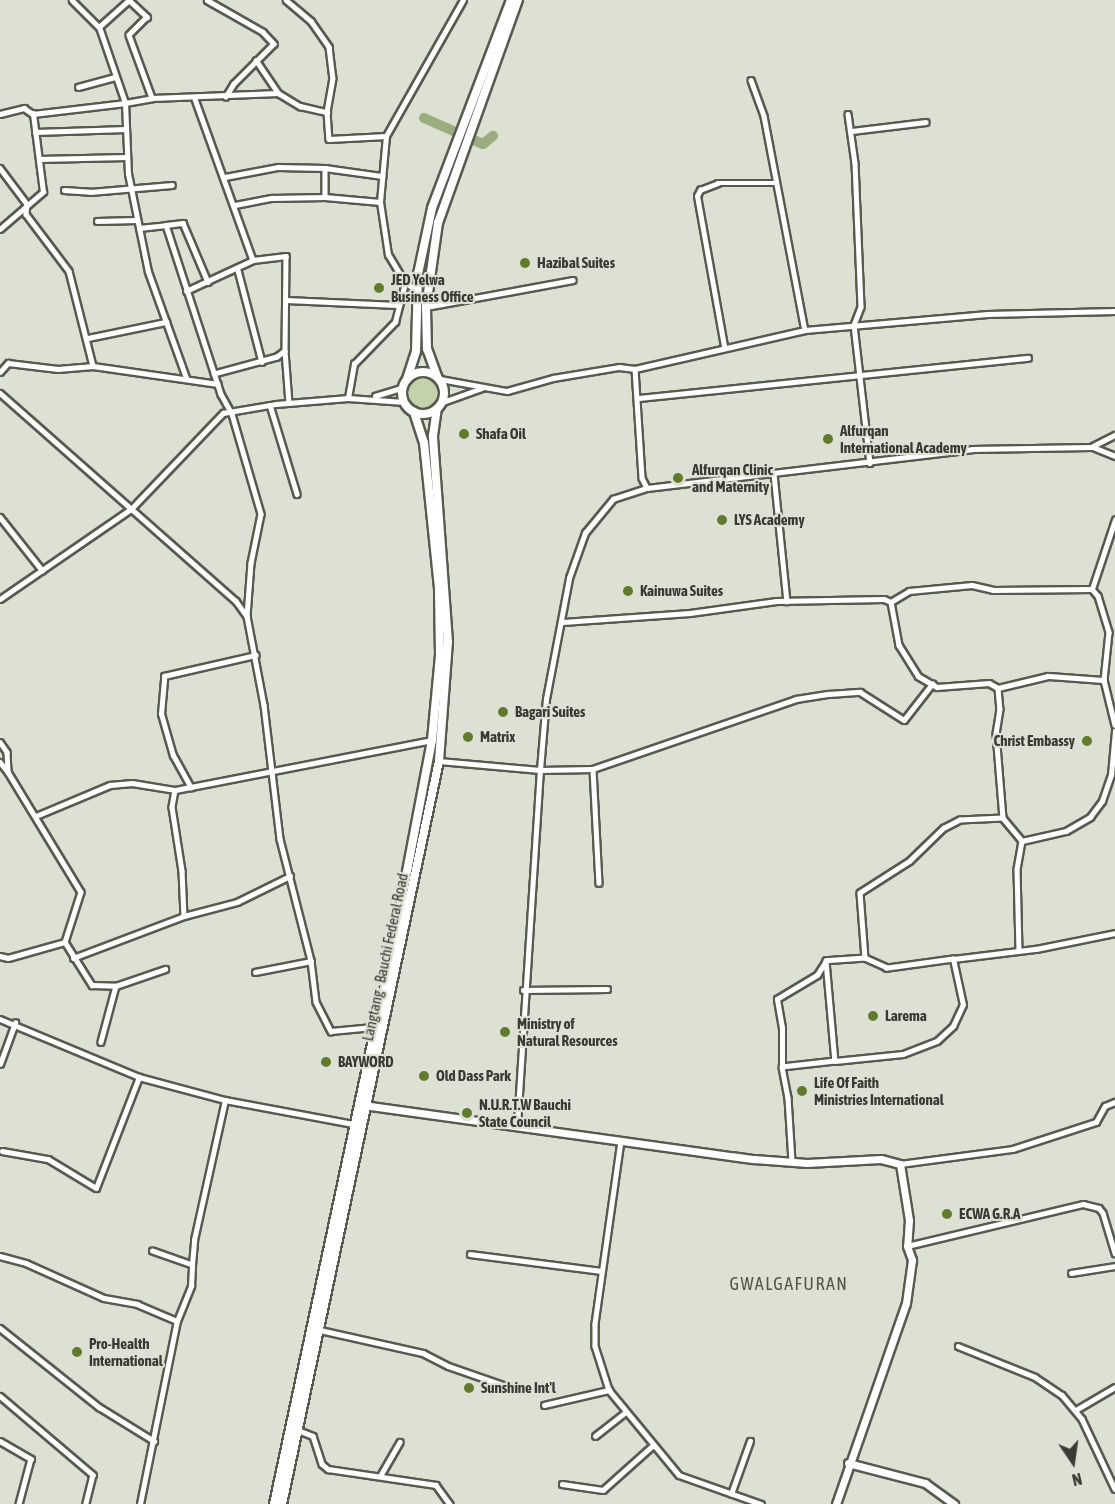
<!DOCTYPE html>
<style>
body{margin:0}
#map{position:relative;width:1115px;height:1504px;overflow:hidden;background:#dce1d3;font-family:"Asap Condensed",sans-serif}
div>[style]{position:absolute}
[style*='--x']{left:calc(var(--x)*1px);top:calc(var(--y)*1px);width:calc(var(--w)*1px);rotate:calc(var(--a)*1deg)}
.green>*{inset:0;background:#c4d2ac}
.round{border-radius:50%}
.river>*{height:10px;margin:-5px;padding:0 5px;transform-origin:5px;border-radius:5px;background:#9bac7f}
.roads{filter:drop-shadow(2px 0 #565b4f) drop-shadow(-2px 0 #565b4f) drop-shadow(0 2px #565b4f) drop-shadow(0 -2px #565b4f)}
.street>*{height:4.5px;margin:-2.25px;padding:0 2.25px;transform-origin:2.25px;border-radius:2.25px;background:#fff}
.secondary>*{height:7px;margin:-3.5px;padding:0 3.5px;transform-origin:3.5px;border-radius:3.5px;background:#fff}
.primary>*{height:8px;margin:-4px;padding:0 4px;transform-origin:4px;border-radius:4px;background:#fff}
.primary>.ring{margin:-4px;padding:0;box-sizing:content-box;background:none;border:8px solid #fff;border-radius:50%}
.dots>*{width:16px;height:16px;translate:-50% -50%;box-sizing:border-box;border:3px solid #dce1d3;border-radius:50%}
span{translate:-50% -50%;white-space:nowrap;text-align:center;line-height:1.15;-webkit-text-stroke:4.5px #dce1d3;paint-order:stroke}
.poi-label{font-size:15px;color:#383a34;font-weight:700}
.left{translate:0 -50%;text-align:left}
.right{translate:-100% -50%;text-align:right}
.street-label{font-size:15px;color:#383a34}
.quarter-label{font-size:18px;color:#52564a;letter-spacing:1.5px}
.north{position:absolute;left:1043px;top:1432px;width:60px;height:60px;-webkit-text-stroke:4px #dce1d3;paint-order:stroke;rotate:167deg;font-size:16px;font-weight:700;line-height:24px;text-align:center;color:#383a34}
.north::after{content:'';display:block;margin:auto;width:21px;height:27px;background:#383a34;clip-path:polygon(50% 0,100% 100%,50% 72%,0 100%)}
</style>
<div id="map">
<div class="green">
<div class="round" style="left:404px;top:373px;width:38px;height:38px"></div>
</div>
<div class="river">
<div style="--x:424;--y:118;--w:64;--a:23.8"></div>
<div style="--x:483;--y:144;--w:13;--a:-39"></div>
</div>
<div class="roads">
<div class="street">
<div style="--x:72;--y:0;--w:38;--a:45"></div>
<div style="--x:129;--y:0;--w:25;--a:43"></div>
<div style="--x:147;--y:17;--w:25;--a:135"></div>
<div style="--x:129;--y:35;--w:67;--a:69.9"></div>
<div style="--x:207;--y:0;--w:64;--a:29.7"></div>
<div style="--x:263;--y:32;--w:16;--a:47"></div>
<div style="--x:274;--y:44;--w:57;--a:135"></div>
<div style="--x:234;--y:84;--w:15;--a:122"></div>
<div style="--x:286;--y:0;--w:33;--a:40"></div>
<div style="--x:311;--y:21;--w:32;--a:55"></div>
<div style="--x:329;--y:47;--w:31;--a:83"></div>
<div style="--x:333;--y:78;--w:35;--a:100"></div>
<div style="--x:327;--y:112;--w:27;--a:86"></div>
<div style="--x:329;--y:139;--w:57;--a:-3"></div>
<div style="--x:256;--y:60;--w:40;--a:56"></div>
<div style="--x:751;--y:80;--w:38;--a:70"></div>
<div style="--x:764;--y:116;--w:218;--a:79.2"></div>
<div style="--x:78;--y:87;--w:38;--a:-15"></div>
<div style="--x:195;--y:99;--w:171;--a:70.2"></div>
<div style="--x:0;--y:114;--w:25;--a:-14"></div>
<div style="--x:24;--y:108;--w:11;--a:34"></div>
<div style="--x:848;--y:114;--w:49;--a:81.9"></div>
<div style="--x:855;--y:163;--w:144;--a:87.6"></div>
<div style="--x:861;--y:307;--w:19;--a:111"></div>
<div style="--x:854;--y:325;--w:139;--a:83.4"></div>
<div style="--x:852;--y:131;--w:74;--a:-7"></div>
<div style="--x:35;--y:132;--w:91;--a:-1.9"></div>
<div style="--x:39;--y:159;--w:88;--a:-1.3"></div>
<div style="--x:0;--y:168;--w:45;--a:53.1"></div>
<div style="--x:27;--y:204;--w:10;--a:96"></div>
<div style="--x:26;--y:214;--w:71;--a:53"></div>
<div style="--x:69;--y:271;--w:98;--a:75.8"></div>
<div style="--x:325;--y:168;--w:29;--a:90"></div>
<div style="--x:225;--y:177;--w:54;--a:-10.7"></div>
<div style="--x:278;--y:167;--w:47;--a:1.2"></div>
<div style="--x:325;--y:168;--w:58;--a:8"></div>
<div style="--x:64;--y:190;--w:26;--a:4"></div>
<div style="--x:90;--y:192;--w:82;--a:-4.9"></div>
<div style="--x:235;--y:205;--w:38;--a:-11"></div>
<div style="--x:272;--y:198;--w:53;--a:-1.1"></div>
<div style="--x:325;--y:197;--w:55;--a:5.2"></div>
<div style="--x:97;--y:221;--w:40;--a:-1.4"></div>
<div style="--x:166;--y:225;--w:17;--a:-7"></div>
<div style="--x:183;--y:223;--w:64;--a:67"></div>
<div style="--x:139;--y:228;--w:27;--a:-6"></div>
<div style="--x:166;--y:225;--w:178;--a:72"></div>
<div style="--x:221;--y:394;--w:23;--a:61"></div>
<div style="--x:232;--y:414;--w:104;--a:73.8"></div>
<div style="--x:261;--y:514;--w:50;--a:101.5"></div>
<div style="--x:251;--y:563;--w:53;--a:94.3"></div>
<div style="--x:0;--y:229;--w:57;--a:-40.7"></div>
<div style="--x:43;--y:192;--w:79;--a:-97.3"></div>
<div style="--x:33;--y:114;--w:93;--a:-6.8"></div>
<div style="--x:125;--y:103;--w:80;--a:-108.9"></div>
<div style="--x:99;--y:27;--w:40;--a:-42"></div>
<div style="--x:238;--y:270;--w:95;--a:75.4"></div>
<div style="--x:186;--y:291;--w:74;--a:-24.8"></div>
<div style="--x:253;--y:260;--w:33;--a:-7"></div>
<div style="--x:286;--y:256;--w:95;--a:90.6"></div>
<div style="--x:285;--y:351;--w:10;--a:143"></div>
<div style="--x:277;--y:357;--w:65;--a:164.9"></div>
<div style="--x:417;--y:291;--w:14;--a:-146"></div>
<div style="--x:405;--y:283;--w:33;--a:-121"></div>
<div style="--x:388;--y:255;--w:54;--a:-98.6"></div>
<div style="--x:380;--y:202;--w:66;--a:-84.8"></div>
<div style="--x:386;--y:136;--w:156;--a:-60.5"></div>
<div style="--x:286;--y:300;--w:111;--a:2.6"></div>
<div style="--x:426;--y:307;--w:149;--a:-10.4"></div>
<div style="--x:88;--y:338;--w:80;--a:-11.6"></div>
<div style="--x:724;--y:346;--w:152;--a:-100.2"></div>
<div style="--x:697;--y:196;--w:7;--a:-63"></div>
<div style="--x:700;--y:190;--w:19;--a:-21"></div>
<div style="--x:718;--y:183;--w:58;--a:0"></div>
<div style="--x:285;--y:351;--w:52;--a:85.6"></div>
<div style="--x:635;--y:369;--w:109;--a:86.3"></div>
<div style="--x:642;--y:478;--w:11;--a:63"></div>
<div style="--x:0;--y:372;--w:12;--a:-48"></div>
<div style="--x:8;--y:363;--w:50;--a:6.8"></div>
<div style="--x:58;--y:369;--w:35;--a:-5"></div>
<div style="--x:93;--y:366;--w:126;--a:8.2"></div>
<div style="--x:186;--y:378;--w:113;--a:-109.7"></div>
<div style="--x:148;--y:272;--w:100;--a:-101.5"></div>
<div style="--x:128;--y:174;--w:71;--a:-92.4"></div>
<div style="--x:125;--y:103;--w:27;--a:-10"></div>
<div style="--x:152;--y:98;--w:126;--a:-2.3"></div>
<div style="--x:278;--y:93;--w:26;--a:31"></div>
<div style="--x:300;--y:106;--w:28;--a:13"></div>
<div style="--x:440;--y:379;--w:68;--a:10.2"></div>
<div style="--x:507;--y:391;--w:48;--a:-15.8"></div>
<div style="--x:553;--y:378;--w:67;--a:-9.5"></div>
<div style="--x:619;--y:367;--w:16;--a:7"></div>
<div style="--x:635;--y:369;--w:174;--a:-12.9"></div>
<div style="--x:805;--y:330;--w:183;--a:-5"></div>
<div style="--x:987;--y:314;--w:128;--a:-1.3"></div>
<div style="--x:0;--y:393;--w:315;--a:41.4"></div>
<div style="--x:236;--y:601;--w:19;--a:54"></div>
<div style="--x:247;--y:616;--w:91;--a:79.2"></div>
<div style="--x:264;--y:705;--w:135;--a:83.2"></div>
<div style="--x:280;--y:839;--w:126;--a:75.7"></div>
<div style="--x:311;--y:961;--w:41;--a:83"></div>
<div style="--x:316;--y:1002;--w:33;--a:63"></div>
<div style="--x:331;--y:1031;--w:42;--a:-5.4"></div>
<div style="--x:375;--y:396;--w:28;--a:-17"></div>
<div style="--x:348;--y:398;--w:35;--a:-80"></div>
<div style="--x:354;--y:364;--w:59;--a:-45.7"></div>
<div style="--x:395;--y:322;--w:40;--a:-75.6"></div>
<div style="--x:639;--y:398;--w:391;--a:-5.9"></div>
<div style="--x:443;--y:402;--w:41;--a:-19.7"></div>
<div style="--x:270;--y:405;--w:93;--a:73.1"></div>
<div style="--x:1093;--y:447;--w:24;--a:22"></div>
<div style="--x:774;--y:474;--w:128;--a:84.2"></div>
<div style="--x:0;--y:517;--w:68;--a:51.6"></div>
<div style="--x:1092;--y:589;--w:73;--a:-71.6"></div>
<div style="--x:0;--y:599;--w:159;--a:-34.5"></div>
<div style="--x:131;--y:509;--w:133;--a:-46.2"></div>
<div style="--x:223;--y:413;--w:54;--a:-9.6"></div>
<div style="--x:276;--y:404;--w:72;--a:-4.8"></div>
<div style="--x:348;--y:398;--w:56;--a:4.1"></div>
<div style="--x:891;--y:602;--w:21;--a:-31"></div>
<div style="--x:909;--y:591;--w:63;--a:-5.4"></div>
<div style="--x:972;--y:585;--w:22;--a:13"></div>
<div style="--x:993;--y:590;--w:99;--a:-0.6"></div>
<div style="--x:1092;--y:589;--w:9;--a:49"></div>
<div style="--x:1098;--y:596;--w:38;--a:73"></div>
<div style="--x:1109;--y:632;--w:48;--a:95.9"></div>
<div style="--x:1104;--y:680;--w:46;--a:76.3"></div>
<div style="--x:563;--y:622;--w:127;--a:-4.1"></div>
<div style="--x:690;--y:613;--w:87;--a:-7.9"></div>
<div style="--x:776;--y:601;--w:108;--a:-1.1"></div>
<div style="--x:884;--y:599;--w:8;--a:23"></div>
<div style="--x:891;--y:602;--w:44;--a:79.5"></div>
<div style="--x:899;--y:645;--w:36;--a:58"></div>
<div style="--x:918;--y:676;--w:22;--a:30"></div>
<div style="--x:937;--y:687;--w:52;--a:-4.4"></div>
<div style="--x:989;--y:683;--w:10;--a:29"></div>
<div style="--x:998;--y:688;--w:21;--a:85"></div>
<div style="--x:1000;--y:709;--w:24;--a:99"></div>
<div style="--x:996;--y:733;--w:85;--a:85.3"></div>
<div style="--x:1003;--y:818;--w:43;--a:177.3"></div>
<div style="--x:960;--y:820;--w:18;--a:153"></div>
<div style="--x:944;--y:828;--w:47;--a:135.9"></div>
<div style="--x:910;--y:861;--w:59;--a:147.4"></div>
<div style="--x:860;--y:893;--w:65;--a:85.6"></div>
<div style="--x:865;--y:958;--w:39;--a:176"></div>
<div style="--x:826;--y:961;--w:100;--a:84.9"></div>
<div style="--x:835;--y:1061;--w:53;--a:173.5"></div>
<div style="--x:782;--y:1067;--w:32;--a:79"></div>
<div style="--x:788;--y:1098;--w:64;--a:86.4"></div>
<div style="--x:998;--y:688;--w:51;--a:-13.5"></div>
<div style="--x:1048;--y:676;--w:56;--a:4.1"></div>
<div style="--x:0;--y:742;--w:12;--a:55"></div>
<div style="--x:7;--y:752;--w:20;--a:87"></div>
<div style="--x:8;--y:772;--w:140;--a:58.7"></div>
<div style="--x:81;--y:892;--w:52;--a:107.7"></div>
<div style="--x:65;--y:942;--w:51;--a:57.9"></div>
<div style="--x:92;--y:985;--w:24;--a:2"></div>
<div style="--x:116;--y:986;--w:58;--a:105"></div>
<div style="--x:439;--y:761;--w:101;--a:5.1"></div>
<div style="--x:540;--y:770;--w:71;--a:-85.2"></div>
<div style="--x:546;--y:699;--w:123;--a:-79.2"></div>
<div style="--x:569;--y:578;--w:48;--a:-70.4"></div>
<div style="--x:585;--y:533;--w:44;--a:-50.5"></div>
<div style="--x:613;--y:499;--w:36;--a:-18"></div>
<div style="--x:647;--y:488;--w:327;--a:-6.8"></div>
<div style="--x:972;--y:449;--w:119;--a:-1"></div>
<div style="--x:1091;--y:447;--w:27;--a:-27"></div>
<div style="--x:0;--y:762;--w:13;--a:51"></div>
<div style="--x:593;--y:769;--w:114;--a:87"></div>
<div style="--x:191;--y:788;--w:37;--a:-119"></div>
<div style="--x:173;--y:756;--w:44;--a:-105.9"></div>
<div style="--x:161;--y:714;--w:38;--a:-85"></div>
<div style="--x:164;--y:676;--w:94;--a:-12.9"></div>
<div style="--x:175;--y:790;--w:17;--a:100"></div>
<div style="--x:172;--y:807;--w:65;--a:81.1"></div>
<div style="--x:182;--y:871;--w:45;--a:87.5"></div>
<div style="--x:36;--y:816;--w:80;--a:-22.7"></div>
<div style="--x:110;--y:785;--w:22;--a:-5"></div>
<div style="--x:132;--y:783;--w:44;--a:9.2"></div>
<div style="--x:175;--y:790;--w:262;--a:-11"></div>
<div style="--x:1003;--y:818;--w:30;--a:50"></div>
<div style="--x:1022;--y:841;--w:28;--a:100"></div>
<div style="--x:1017;--y:869;--w:81;--a:88.6"></div>
<div style="--x:1022;--y:841;--w:45;--a:-12.8"></div>
<div style="--x:1066;--y:831;--w:28;--a:-30"></div>
<div style="--x:1090;--y:817;--w:20;--a:-53"></div>
<div style="--x:1102;--y:801;--w:28;--a:-71"></div>
<div style="--x:1111;--y:775;--w:44;--a:-84.8"></div>
<div style="--x:0;--y:956;--w:8;--a:14"></div>
<div style="--x:8;--y:958;--w:59;--a:-15.7"></div>
<div style="--x:73;--y:958;--w:119;--a:-20.7"></div>
<div style="--x:184;--y:916;--w:55;--a:-14.8"></div>
<div style="--x:237;--y:902;--w:59;--a:-26.1"></div>
<div style="--x:953;--y:959;--w:84;--a:-6.9"></div>
<div style="--x:1036;--y:949;--w:81;--a:-11.4"></div>
<div style="--x:255;--y:972;--w:57;--a:-11.1"></div>
<div style="--x:116;--y:986;--w:52;--a:-19.1"></div>
<div style="--x:523;--y:990;--w:84;--a:-0.7"></div>
<div style="--x:0;--y:1019;--w:151;--a:22.6"></div>
<div style="--x:835;--y:1061;--w:68;--a:-5.9"></div>
<div style="--x:903;--y:1054;--w:36;--a:-21"></div>
<div style="--x:937;--y:1041;--w:22;--a:-43"></div>
<div style="--x:953;--y:1026;--w:23;--a:-65"></div>
<div style="--x:963;--y:1005;--w:47;--a:-102.3"></div>
<div style="--x:953;--y:959;--w:67;--a:172.2"></div>
<div style="--x:887;--y:968;--w:24;--a:-156"></div>
<div style="--x:0;--y:1064;--w:44;--a:-69.9"></div>
<div style="--x:782;--y:1067;--w:39;--a:-90"></div>
<div style="--x:782;--y:1028;--w:29;--a:-100"></div>
<div style="--x:777;--y:999;--w:47;--a:-31"></div>
<div style="--x:817;--y:975;--w:17;--a:-57"></div>
<div style="--x:517;--y:1125;--w:356;--a:-86.3"></div>
<div style="--x:540;--y:770;--w:53;--a:-1.1"></div>
<div style="--x:593;--y:769;--w:215;--a:-19"></div>
<div style="--x:796;--y:699;--w:33;--a:-9"></div>
<div style="--x:829;--y:694;--w:31;--a:-4"></div>
<div style="--x:860;--y:692;--w:52;--a:32.5"></div>
<div style="--x:904;--y:720;--w:46;--a:-52.1"></div>
<div style="--x:621;--y:1141;--w:185;--a:98.1"></div>
<div style="--x:595;--y:1324;--w:22;--a:90"></div>
<div style="--x:595;--y:1346;--w:46;--a:72.3"></div>
<div style="--x:609;--y:1390;--w:110;--a:50.5"></div>
<div style="--x:679;--y:1475;--w:87;--a:19.5"></div>
<div style="--x:2;--y:1151;--w:47;--a:9.9"></div>
<div style="--x:48;--y:1159;--w:56;--a:31.1"></div>
<div style="--x:96;--y:1188;--w:119;--a:-68.8"></div>
<div style="--x:139;--y:1077;--w:89;--a:15"></div>
<div style="--x:225;--y:1100;--w:130;--a:10.6"></div>
<div style="--x:900;--y:1164;--w:114;--a:-7.6"></div>
<div style="--x:1013;--y:1149;--w:87;--a:-18"></div>
<div style="--x:1096;--y:1122;--w:18;--a:-61"></div>
<div style="--x:1105;--y:1106;--w:11;--a:-22"></div>
<div style="--x:907;--y:1246;--w:181;--a:-13.4"></div>
<div style="--x:1083;--y:1204;--w:16;--a:14"></div>
<div style="--x:1099;--y:1208;--w:6;--a:51"></div>
<div style="--x:1103;--y:1213;--w:42;--a:73.3"></div>
<div style="--x:470;--y:1254;--w:132;--a:7.4"></div>
<div style="--x:0;--y:1256;--w:27;--a:15"></div>
<div style="--x:26;--y:1263;--w:85;--a:24.2"></div>
<div style="--x:104;--y:1298;--w:34;--a:10"></div>
<div style="--x:137;--y:1304;--w:43;--a:23"></div>
<div style="--x:192;--y:1265;--w:25;--a:-85"></div>
<div style="--x:194;--y:1240;--w:143;--a:-77.5"></div>
<div style="--x:1071;--y:1273;--w:45;--a:-9"></div>
<div style="--x:0;--y:1328;--w:127;--a:38.6"></div>
<div style="--x:99;--y:1407;--w:65;--a:31.7"></div>
<div style="--x:320;--y:1330;--w:106;--a:12.6"></div>
<div style="--x:423;--y:1353;--w:28;--a:27"></div>
<div style="--x:448;--y:1366;--w:68;--a:19"></div>
<div style="--x:958;--y:1346;--w:83;--a:21.9"></div>
<div style="--x:1035;--y:1377;--w:32;--a:34"></div>
<div style="--x:1062;--y:1395;--w:31;--a:50"></div>
<div style="--x:1082;--y:1419;--w:77;--a:64.8"></div>
<div style="--x:0;--y:1396;--w:122;--a:40.3"></div>
<div style="--x:93;--y:1475;--w:30;--a:104"></div>
<div style="--x:544;--y:1405;--w:67;--a:-13"></div>
<div style="--x:1076;--y:1410;--w:45;--a:-30.5"></div>
<div style="--x:298;--y:1430;--w:16;--a:22"></div>
<div style="--x:313;--y:1436;--w:29;--a:72"></div>
<div style="--x:322;--y:1464;--w:8;--a:40"></div>
<div style="--x:328;--y:1469;--w:109;--a:8.4"></div>
<div style="--x:436;--y:1485;--w:24;--a:54"></div>
<div style="--x:595;--y:1436;--w:37;--a:-38"></div>
<div style="--x:0;--y:1441;--w:36;--a:30"></div>
<div style="--x:31;--y:1459;--w:47;--a:104.9"></div>
<div style="--x:380;--y:1476;--w:39;--a:-60"></div>
<div style="--x:562;--y:1484;--w:41;--a:8.3"></div>
<div style="--x:603;--y:1490;--w:66;--a:-41.9"></div>
<div style="--x:731;--y:1494;--w:56;--a:-70.3"></div>
<div style="--x:140;--y:1504;--w:187;--a:-78.6"></div>
<div style="--x:177;--y:1321;--w:38;--a:-68"></div>
<div style="--x:191;--y:1286;--w:21;--a:-87"></div>
<div style="--x:192;--y:1265;--w:42;--a:-160.7"></div>
</div>
<div class="secondary">
<div style="--x:363;--y:1105;--w:395;--a:7.9"></div>
<div style="--x:754;--y:1159;--w:53;--a:4.3"></div>
<div style="--x:807;--y:1163;--w:74;--a:-3.1"></div>
<div style="--x:881;--y:1159;--w:20;--a:15"></div>
<div style="--x:900;--y:1164;--w:57;--a:80.9"></div>
<div style="--x:909;--y:1220;--w:26;--a:94"></div>
<div style="--x:907;--y:1246;--w:15;--a:70"></div>
<div style="--x:912;--y:1260;--w:43;--a:97.9"></div>
<div style="--x:906;--y:1303;--w:213;--a:109.2"></div>
<div style="--x:848;--y:1463;--w:80;--a:14.6"></div>
<div style="--x:925;--y:1483;--w:36;--a:36"></div>
</div>
<div class="primary">
<div class="ring" style="left:402px;top:372px;width:34px;height:34px"></div>
<div style="--x:437;--y:376;--w:29;--a:-110"></div>
<div style="--x:427;--y:349;--w:42;--a:-91.4"></div>
<div style="--x:426;--y:307;--w:85;--a:-81.9"></div>
<div style="--x:438;--y:223;--w:237;--a:-70.3"></div>
<div style="--x:407;--y:379;--w:29;--a:-72"></div>
<div style="--x:416;--y:351;--w:77;--a:-88.5"></div>
<div style="--x:418;--y:274;--w:67;--a:-78"></div>
<div style="--x:432;--y:208;--w:222;--a:-69.2"></div>
<div style="--x:274;--y:1504;--w:566;--a:-77.98"></div>
<div style="--x:392;--y:950;--w:214;--a:-79.2"></div>
<div style="--x:432;--y:740;--w:85;--a:-84.6"></div>
<div style="--x:440;--y:655;--w:67;--a:-90.9"></div>
<div style="--x:439;--y:588;--w:146;--a:-95.9"></div>
<div style="--x:424;--y:443;--w:33;--a:-108"></div>
<div style="--x:282;--y:1504;--w:759;--a:-78.07"></div>
<div style="--x:439;--y:761;--w:119;--a:-85.7"></div>
<div style="--x:448;--y:642;--w:207;--a:-94.2"></div>
<div style="--x:433;--y:436;--w:27;--a:-82"></div>
</div>
</div>
<div class="dots">
<div style="left:525px;top:263px;background:#627a2d"></div>
<div style="left:379px;top:288px;background:#627a2d"></div>
<div style="left:464px;top:434px;background:#627a2d"></div>
<div style="left:828px;top:439px;background:#627a2d"></div>
<div style="left:678px;top:478px;background:#627a2d"></div>
<div style="left:722px;top:520px;background:#627a2d"></div>
<div style="left:628px;top:591px;background:#627a2d"></div>
<div style="left:503px;top:712px;background:#627a2d"></div>
<div style="left:468px;top:737px;background:#627a2d"></div>
<div style="left:1087px;top:741px;background:#627a2d"></div>
<div style="left:873px;top:1016px;background:#627a2d"></div>
<div style="left:505px;top:1032px;background:#627a2d"></div>
<div style="left:326px;top:1062px;background:#627a2d"></div>
<div style="left:424px;top:1076px;background:#627a2d"></div>
<div style="left:802px;top:1091px;background:#627a2d"></div>
<div style="left:467px;top:1113px;background:#627a2d"></div>
<div style="left:947px;top:1214px;background:#627a2d"></div>
<div style="left:77px;top:1352px;background:#627a2d"></div>
<div style="left:469px;top:1388px;background:#627a2d"></div>
</div>
<div class="poi-label">
<span class="left" style="left:537px;top:263px">Hazibal Suites</span>
<span class="left" style="left:391px;top:288px">JED Yelwa<br>Business Office</span>
<span class="left" style="left:840px;top:439px">Alfurqan<br>International Academy</span>
<span class="left" style="left:476px;top:434px">Shafa Oil</span>
<span class="left" style="left:692px;top:478px">Alfurqan Clinic<br>and Maternity</span>
<span class="left" style="left:734px;top:520px">LYS Academy</span>
<span class="left" style="left:640px;top:591px">Kainuwa Suites</span>
<span class="left" style="left:515px;top:712px">Bagari Suites</span>
<span class="left" style="left:480px;top:737px">Matrix</span>
<span class="right" style="left:1075px;top:741px">Christ Embassy</span>
<span class="left" style="left:885px;top:1016px">Larema</span>
<span class="left" style="left:517px;top:1032px">Ministry of<br>Natural Resources</span>
<span class="left" style="left:338px;top:1062px">BAYWORD</span>
<span class="left" style="left:436px;top:1076px">Old Dass Park</span>
<span class="left" style="left:814px;top:1091px">Life Of Faith<br>Ministries International</span>
<span class="left" style="left:479px;top:1113px">N.U.R.T.W Bauchi<br>State Council</span>
<span class="left" style="left:959px;top:1214px">ECWA G.R.A</span>
<span class="left" style="left:89px;top:1352px">Pro-Health<br>International</span>
<span class="left" style="left:481px;top:1388px">Sunshine Int'l</span>
</div>
<div class="street-label">
<span style="left:385px;top:957px;rotate:-78deg">Langtang - Bauchi Federal Road</span>
</div>
<div class="quarter-label">
<span style="left:789px;top:1284px">GWALGAFURAN</span>
</div>
<div class="north">N</div>
</div>
